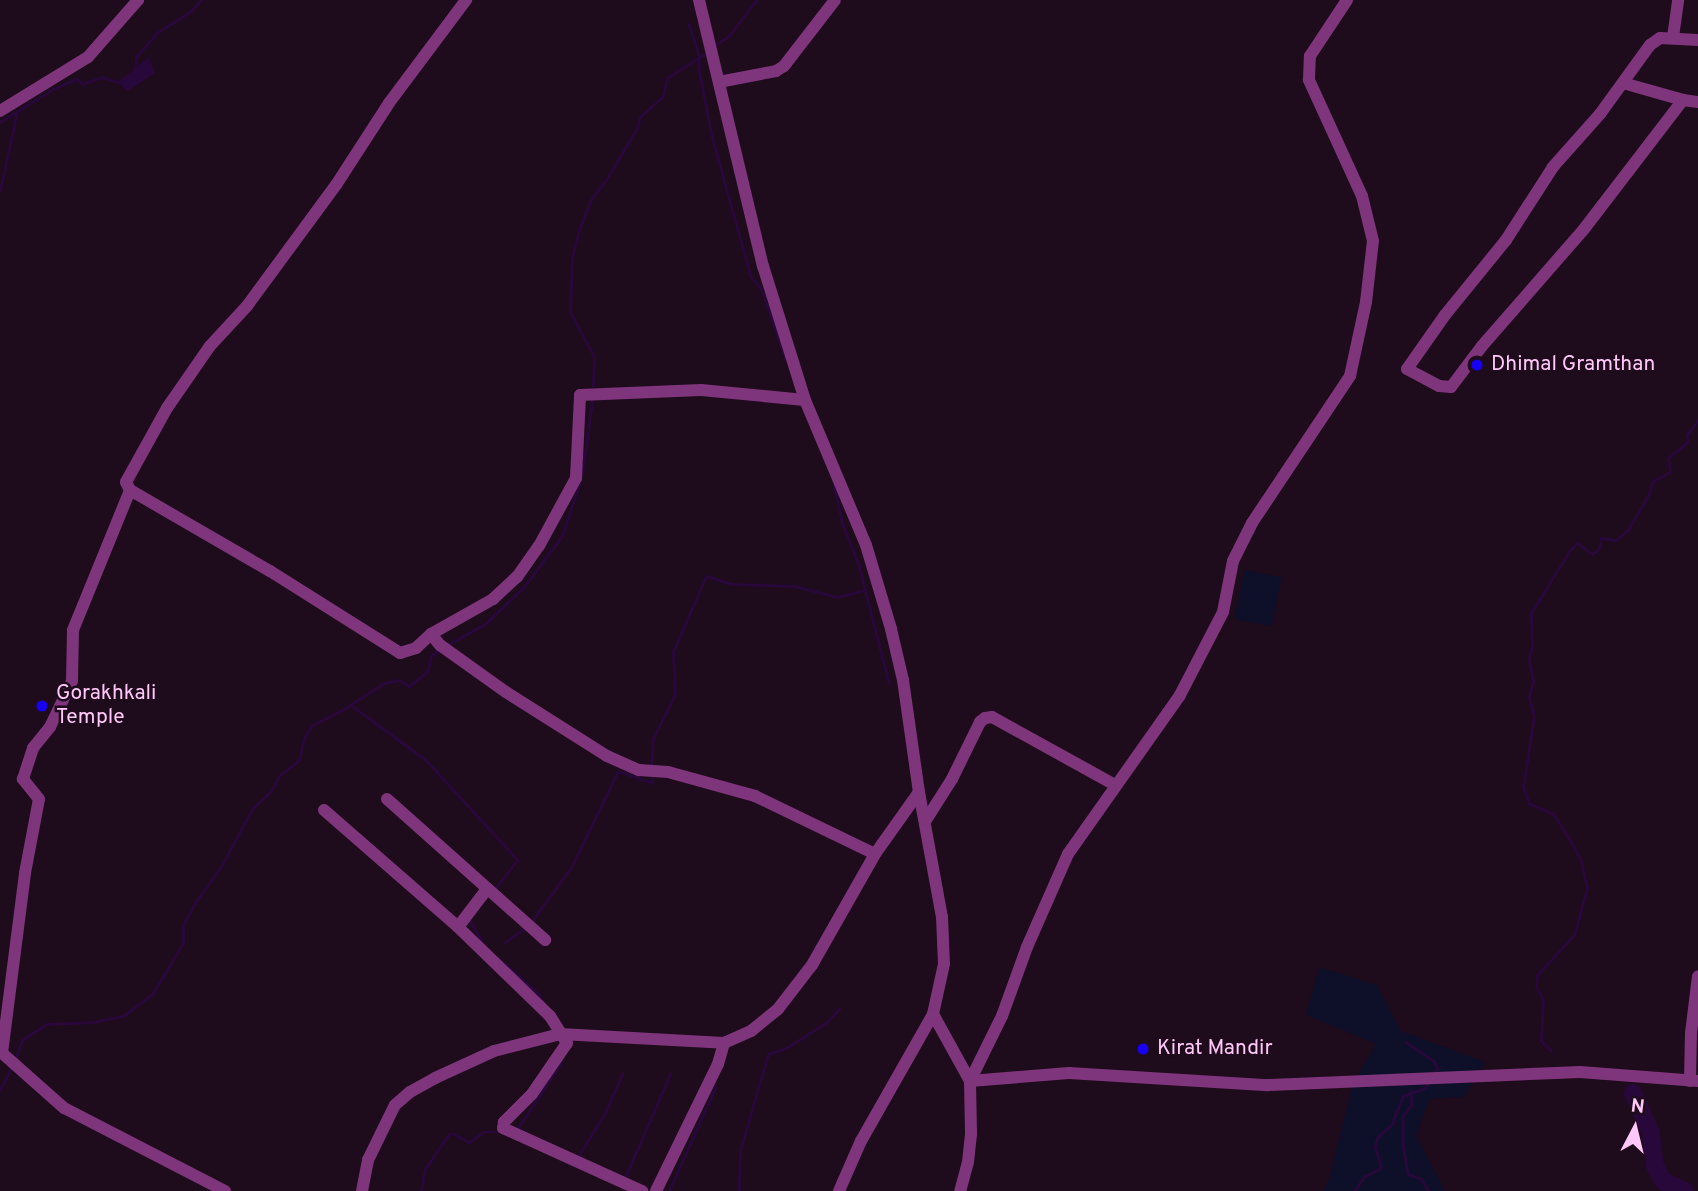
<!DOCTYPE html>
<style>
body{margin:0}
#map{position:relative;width:1698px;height:1191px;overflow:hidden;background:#1e0b1b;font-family:Overpass,sans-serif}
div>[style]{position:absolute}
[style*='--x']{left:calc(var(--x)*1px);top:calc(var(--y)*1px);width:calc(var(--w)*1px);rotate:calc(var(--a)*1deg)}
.green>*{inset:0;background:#0e0f28;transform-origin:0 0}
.water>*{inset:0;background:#28083a}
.stream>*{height:2.5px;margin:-1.25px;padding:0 1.25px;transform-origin:1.25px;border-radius:1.25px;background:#28083a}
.river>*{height:18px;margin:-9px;padding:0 9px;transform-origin:9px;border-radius:9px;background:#28083a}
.minor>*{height:12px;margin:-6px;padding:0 6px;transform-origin:6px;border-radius:6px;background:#7e357b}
.dots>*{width:19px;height:19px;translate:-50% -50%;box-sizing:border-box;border:4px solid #1e0b1b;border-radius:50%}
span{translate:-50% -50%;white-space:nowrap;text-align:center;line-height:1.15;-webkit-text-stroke:5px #1e0b1b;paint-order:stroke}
.poi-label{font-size:21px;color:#ffc8f9}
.left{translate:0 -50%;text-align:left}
.north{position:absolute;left:1600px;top:1093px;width:70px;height:70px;-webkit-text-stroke:5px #1e0b1b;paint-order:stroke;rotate:7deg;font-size:19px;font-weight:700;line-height:28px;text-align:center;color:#ffc8f9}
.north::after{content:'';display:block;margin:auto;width:24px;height:32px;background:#ffc8f9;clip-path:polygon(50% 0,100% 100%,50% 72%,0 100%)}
</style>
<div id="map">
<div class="green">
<div style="left:1244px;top:570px;width:38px;height:50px;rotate:11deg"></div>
<div style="clip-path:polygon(1319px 967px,1377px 985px,1401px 1031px,1485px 1062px,1464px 1097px,1430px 1099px,1416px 1135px,1445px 1191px,1323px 1191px,1329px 1179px,1353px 1083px,1376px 1044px,1306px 1015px)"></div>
</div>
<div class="water">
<div style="clip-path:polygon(149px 57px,155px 73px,127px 92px,118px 82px)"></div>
</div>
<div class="stream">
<div style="--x:689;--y:24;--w:35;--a:72"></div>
<div style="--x:700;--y:57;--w:12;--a:95"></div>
<div style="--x:699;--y:69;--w:68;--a:79"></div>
<div style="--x:712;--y:136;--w:146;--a:74.5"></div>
<div style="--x:751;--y:277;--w:15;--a:48"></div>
<div style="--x:761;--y:288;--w:75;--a:70.6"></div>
<div style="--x:714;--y:46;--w:18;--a:-34"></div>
<div style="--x:729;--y:36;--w:45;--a:-53.1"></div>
<div style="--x:135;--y:68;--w:11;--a:-85"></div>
<div style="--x:136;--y:57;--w:33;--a:-49"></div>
<div style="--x:158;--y:32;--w:38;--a:-32"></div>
<div style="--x:190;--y:12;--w:16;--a:-47"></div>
<div style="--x:0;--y:122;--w:62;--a:-31.9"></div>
<div style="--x:53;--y:89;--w:26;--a:-23"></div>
<div style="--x:77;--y:79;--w:7;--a:45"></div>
<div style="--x:82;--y:84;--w:21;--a:-19"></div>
<div style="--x:102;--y:77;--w:17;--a:17"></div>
<div style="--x:0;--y:191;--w:81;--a:-77.9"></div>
<div style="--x:593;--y:386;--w:29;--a:-88"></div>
<div style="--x:594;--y:357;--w:51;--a:-118.1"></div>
<div style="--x:570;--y:312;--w:54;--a:-87.9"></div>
<div style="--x:572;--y:258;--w:29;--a:-76"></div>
<div style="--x:579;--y:230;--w:31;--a:-69"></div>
<div style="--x:590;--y:201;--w:30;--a:-53"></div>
<div style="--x:608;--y:177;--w:57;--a:-59.4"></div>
<div style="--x:637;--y:128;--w:11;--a:-75"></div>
<div style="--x:640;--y:117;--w:31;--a:-42"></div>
<div style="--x:663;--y:96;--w:18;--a:-77"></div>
<div style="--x:667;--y:78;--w:43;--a:-32.6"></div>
<div style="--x:582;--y:476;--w:77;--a:-82.5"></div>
<div style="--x:834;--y:484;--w:42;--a:77.6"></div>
<div style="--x:843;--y:525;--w:43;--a:68.2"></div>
<div style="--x:859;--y:565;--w:122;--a:75.7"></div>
<div style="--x:447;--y:645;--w:43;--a:-28.9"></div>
<div style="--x:485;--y:624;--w:52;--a:-43.5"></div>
<div style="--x:523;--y:588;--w:65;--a:-53.1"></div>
<div style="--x:562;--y:536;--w:57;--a:-71.6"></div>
<div style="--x:350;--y:704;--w:94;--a:36.4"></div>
<div style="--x:426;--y:760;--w:136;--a:47.4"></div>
<div style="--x:518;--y:860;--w:36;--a:128"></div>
<div style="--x:651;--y:766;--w:27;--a:-86"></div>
<div style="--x:653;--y:739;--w:50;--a:-63.9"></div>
<div style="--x:675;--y:694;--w:42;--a:-92.7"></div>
<div style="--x:673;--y:652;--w:83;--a:-66.5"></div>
<div style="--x:706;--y:576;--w:27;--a:17"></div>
<div style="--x:732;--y:584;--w:63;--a:1.8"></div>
<div style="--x:795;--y:586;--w:43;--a:14.7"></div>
<div style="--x:837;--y:597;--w:30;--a:-14"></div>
<div style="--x:469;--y:919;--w:29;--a:59"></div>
<div style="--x:532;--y:921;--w:68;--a:-54"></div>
<div style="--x:572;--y:866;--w:106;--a:-64.2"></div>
<div style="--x:618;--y:771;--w:36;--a:19"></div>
<div style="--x:652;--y:783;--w:6;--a:-90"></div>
<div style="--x:505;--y:942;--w:24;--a:-35"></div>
<div style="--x:498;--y:958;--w:53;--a:41.2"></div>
<div style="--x:538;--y:993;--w:10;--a:61"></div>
<div style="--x:1406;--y:1042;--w:32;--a:34"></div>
<div style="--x:1433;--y:1060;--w:9;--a:58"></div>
<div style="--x:1438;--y:1068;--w:7;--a:124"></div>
<div style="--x:1551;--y:1051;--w:14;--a:-135"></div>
<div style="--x:1541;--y:1041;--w:41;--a:-87.2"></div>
<div style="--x:1543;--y:1000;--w:16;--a:-117"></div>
<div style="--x:1536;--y:986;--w:11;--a:-85"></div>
<div style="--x:1537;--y:975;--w:54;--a:-47.2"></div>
<div style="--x:1574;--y:935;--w:49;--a:-74.5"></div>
<div style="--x:1587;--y:888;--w:28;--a:-103"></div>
<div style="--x:1581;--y:861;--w:19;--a:-118"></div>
<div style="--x:1572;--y:844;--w:36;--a:-122"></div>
<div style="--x:1553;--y:814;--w:26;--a:-157"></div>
<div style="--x:1529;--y:804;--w:18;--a:-109"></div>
<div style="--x:1523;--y:787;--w:72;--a:-81.2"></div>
<div style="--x:1534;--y:716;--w:20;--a:-105"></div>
<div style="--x:1529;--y:697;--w:16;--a:-76"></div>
<div style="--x:1533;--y:681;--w:21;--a:-101"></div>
<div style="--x:1529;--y:660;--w:15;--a:-79"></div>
<div style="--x:1532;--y:645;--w:32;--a:-92"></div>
<div style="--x:1531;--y:613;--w:74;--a:-58.2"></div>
<div style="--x:1570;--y:550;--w:11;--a:-41"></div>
<div style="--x:1578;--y:543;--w:18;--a:38"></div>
<div style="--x:1592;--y:554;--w:9;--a:-36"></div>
<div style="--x:1599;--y:549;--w:11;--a:-80"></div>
<div style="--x:1601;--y:538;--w:15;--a:8"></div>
<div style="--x:1616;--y:540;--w:16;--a:-40"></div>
<div style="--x:1628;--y:530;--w:39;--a:-60"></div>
<div style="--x:1648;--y:496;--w:16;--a:-72"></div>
<div style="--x:1653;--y:481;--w:19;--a:-28"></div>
<div style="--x:1670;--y:472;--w:14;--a:-98"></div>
<div style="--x:1668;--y:458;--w:26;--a:-39"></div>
<div style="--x:1688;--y:442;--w:7;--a:-98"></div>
<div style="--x:1687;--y:435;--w:19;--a:-54"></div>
<div style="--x:16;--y:1058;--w:19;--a:-72"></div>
<div style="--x:22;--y:1040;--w:30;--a:-33"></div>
<div style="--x:47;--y:1024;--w:47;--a:-2.4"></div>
<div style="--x:94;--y:1022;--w:30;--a:-12"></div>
<div style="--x:123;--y:1016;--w:38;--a:-37"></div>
<div style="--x:153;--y:993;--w:58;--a:-59"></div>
<div style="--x:183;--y:943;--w:18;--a:-90"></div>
<div style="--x:183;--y:925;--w:25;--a:-61"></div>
<div style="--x:195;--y:903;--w:47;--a:-54.6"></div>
<div style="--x:222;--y:865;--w:64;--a:-61.8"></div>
<div style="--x:252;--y:809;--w:26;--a:-43"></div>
<div style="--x:271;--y:791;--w:18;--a:-61"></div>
<div style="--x:280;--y:775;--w:24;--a:-38"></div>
<div style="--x:299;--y:760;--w:22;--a:-77"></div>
<div style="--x:304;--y:739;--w:15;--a:-62"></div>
<div style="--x:311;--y:726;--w:37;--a:-27"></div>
<div style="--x:344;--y:709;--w:48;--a:-33"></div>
<div style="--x:384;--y:683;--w:15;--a:-11"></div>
<div style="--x:399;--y:680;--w:12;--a:31"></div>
<div style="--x:409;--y:686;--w:23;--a:-38"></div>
<div style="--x:427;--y:672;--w:16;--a:-76"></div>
<div style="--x:431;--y:656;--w:8;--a:-40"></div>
<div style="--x:0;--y:1090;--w:25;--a:-63"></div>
<div style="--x:1411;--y:1091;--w:14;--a:86"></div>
<div style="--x:1412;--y:1105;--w:14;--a:129"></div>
<div style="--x:1403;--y:1116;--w:29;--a:90"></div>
<div style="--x:1403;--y:1145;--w:29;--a:80"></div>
<div style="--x:1408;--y:1174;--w:14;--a:21"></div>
<div style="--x:1421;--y:1179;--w:14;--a:56"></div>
<div style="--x:518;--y:1128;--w:77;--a:-56.7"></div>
<div style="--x:577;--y:1158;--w:53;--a:-58.1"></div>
<div style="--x:605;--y:1113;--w:43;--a:-66.4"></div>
<div style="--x:624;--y:1180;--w:116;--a:-66.5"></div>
<div style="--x:421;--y:1191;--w:22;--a:-80"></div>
<div style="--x:425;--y:1169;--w:42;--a:-55.6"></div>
<div style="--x:449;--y:1134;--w:5;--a:0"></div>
<div style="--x:454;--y:1134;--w:17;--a:28"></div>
<div style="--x:469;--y:1142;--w:18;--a:-34"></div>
<div style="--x:484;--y:1132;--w:18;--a:0"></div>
<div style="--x:669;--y:1191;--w:115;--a:-65.9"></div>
<div style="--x:739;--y:1191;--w:40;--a:-88.6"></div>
<div style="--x:740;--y:1151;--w:101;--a:-73.9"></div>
<div style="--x:768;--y:1054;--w:19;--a:-18"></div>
<div style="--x:786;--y:1048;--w:49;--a:-32.4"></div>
<div style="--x:827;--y:1022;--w:18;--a:-47"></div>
<div style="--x:1354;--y:1191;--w:17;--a:-54"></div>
<div style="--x:1364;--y:1177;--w:19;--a:-28"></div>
<div style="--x:1381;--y:1168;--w:22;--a:-106"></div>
<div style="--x:1375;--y:1147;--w:9;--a:-77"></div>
<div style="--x:1377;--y:1138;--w:21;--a:-43"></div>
<div style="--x:1392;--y:1124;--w:30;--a:-69"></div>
<div style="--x:1403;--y:1096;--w:23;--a:-20"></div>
<div style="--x:1425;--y:1088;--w:7;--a:-56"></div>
</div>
<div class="river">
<div style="--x:1633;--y:1093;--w:44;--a:65.8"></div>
<div style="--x:1651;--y:1133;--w:33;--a:83"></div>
<div style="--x:1655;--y:1166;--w:17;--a:62"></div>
<div style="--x:1663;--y:1181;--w:24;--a:24"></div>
</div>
<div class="minor">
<div style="--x:699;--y:0;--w:274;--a:76.5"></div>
<div style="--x:763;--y:266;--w:140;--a:72.6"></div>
<div style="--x:805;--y:400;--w:157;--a:67.2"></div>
<div style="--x:866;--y:545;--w:88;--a:73.4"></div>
<div style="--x:891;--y:629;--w:52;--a:76.8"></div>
<div style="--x:903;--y:680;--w:113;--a:81.9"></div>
<div style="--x:919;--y:792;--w:127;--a:79.6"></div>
<div style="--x:942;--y:917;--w:47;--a:87.6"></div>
<div style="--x:944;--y:964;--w:51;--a:102.4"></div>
<div style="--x:933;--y:1014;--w:77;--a:61.1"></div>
<div style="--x:970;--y:1081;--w:53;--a:88.9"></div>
<div style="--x:971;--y:1134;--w:28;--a:96"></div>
<div style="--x:968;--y:1162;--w:30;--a:105"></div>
<div style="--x:1673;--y:37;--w:37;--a:-82"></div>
<div style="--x:1698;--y:40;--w:38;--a:-177"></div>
<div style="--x:1660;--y:38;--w:12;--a:145"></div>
<div style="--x:1650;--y:45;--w:85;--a:125.9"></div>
<div style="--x:1600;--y:114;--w:71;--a:131.6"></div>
<div style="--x:1553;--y:167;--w:87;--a:122.8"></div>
<div style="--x:1506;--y:240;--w:97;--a:129.1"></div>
<div style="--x:1445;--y:315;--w:66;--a:125.1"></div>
<div style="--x:1407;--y:369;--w:36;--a:28"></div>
<div style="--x:1439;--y:386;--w:12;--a:5"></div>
<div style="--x:1451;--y:387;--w:51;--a:-52.9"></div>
<div style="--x:1482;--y:346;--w:155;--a:-48.9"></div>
<div style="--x:1584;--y:229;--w:163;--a:-52.5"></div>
<div style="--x:1683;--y:100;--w:15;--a:8"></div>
<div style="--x:719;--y:82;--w:58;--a:-10.9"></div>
<div style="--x:776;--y:71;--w:9;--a:-32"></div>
<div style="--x:784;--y:66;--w:83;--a:-52.3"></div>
<div style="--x:1623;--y:83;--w:62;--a:15.8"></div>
<div style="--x:0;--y:111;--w:103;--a:-31.5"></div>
<div style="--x:88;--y:57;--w:76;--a:-48.7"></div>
<div style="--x:130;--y:490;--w:162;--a:30.1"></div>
<div style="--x:270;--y:571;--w:154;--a:32.2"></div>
<div style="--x:400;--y:653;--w:17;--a:-17"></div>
<div style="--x:416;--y:648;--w:21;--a:-43"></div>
<div style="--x:431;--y:634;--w:71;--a:-29.4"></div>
<div style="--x:493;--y:599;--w:33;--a:-43"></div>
<div style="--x:517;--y:577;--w:38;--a:-55"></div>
<div style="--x:539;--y:546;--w:77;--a:-61.4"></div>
<div style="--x:576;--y:478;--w:83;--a:-87.2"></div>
<div style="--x:580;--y:395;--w:121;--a:-2.4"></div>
<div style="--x:701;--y:390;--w:104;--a:5.5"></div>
<div style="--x:431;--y:634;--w:14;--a:51"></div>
<div style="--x:440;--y:645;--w:81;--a:35.5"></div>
<div style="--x:506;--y:692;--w:120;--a:32.4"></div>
<div style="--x:607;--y:756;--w:35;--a:24"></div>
<div style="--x:639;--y:770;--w:29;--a:4"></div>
<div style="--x:668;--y:772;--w:90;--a:15.4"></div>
<div style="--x:755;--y:796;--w:133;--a:25.8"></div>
<div style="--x:387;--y:799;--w:212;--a:41.7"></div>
<div style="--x:324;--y:810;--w:178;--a:41.1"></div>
<div style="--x:458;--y:927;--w:128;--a:44.1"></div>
<div style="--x:550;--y:1016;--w:32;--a:58"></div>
<div style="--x:567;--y:1043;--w:62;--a:124.5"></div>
<div style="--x:532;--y:1094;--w:40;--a:135"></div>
<div style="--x:504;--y:1122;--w:6;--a:99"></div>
<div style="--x:503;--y:1128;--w:153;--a:24.4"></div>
<div style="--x:926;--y:820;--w:49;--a:-57.6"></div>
<div style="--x:952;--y:779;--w:64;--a:-63.8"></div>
<div style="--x:980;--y:722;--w:6;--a:-39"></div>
<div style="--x:985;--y:718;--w:7;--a:-8"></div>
<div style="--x:992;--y:717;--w:141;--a:28.9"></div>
<div style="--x:458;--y:927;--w:48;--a:-52.7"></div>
<div style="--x:970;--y:1081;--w:72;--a:-63.8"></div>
<div style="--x:1002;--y:1016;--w:73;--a:-70.1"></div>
<div style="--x:1027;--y:947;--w:102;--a:-66.2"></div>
<div style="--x:1068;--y:854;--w:194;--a:-54.8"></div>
<div style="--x:1180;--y:695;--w:93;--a:-62.6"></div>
<div style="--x:1223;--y:612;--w:52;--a:-78.9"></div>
<div style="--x:1233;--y:561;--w:42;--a:-63.4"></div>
<div style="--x:1252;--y:523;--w:177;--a:-56.3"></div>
<div style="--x:1350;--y:376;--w:76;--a:-77.8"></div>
<div style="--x:1366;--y:302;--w:61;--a:-83.5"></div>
<div style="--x:1373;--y:241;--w:46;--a:-103.7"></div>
<div style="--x:1362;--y:196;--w:128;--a:-114.6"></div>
<div style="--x:1309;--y:80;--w:24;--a:-88"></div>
<div style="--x:1310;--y:56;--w:67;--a:-56.5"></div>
<div style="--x:970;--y:1081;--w:99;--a:-4.6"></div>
<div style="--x:1069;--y:1073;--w:199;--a:3.5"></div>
<div style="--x:1268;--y:1085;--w:312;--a:-2.4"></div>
<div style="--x:1580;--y:1072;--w:118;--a:4.4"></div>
<div style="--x:1690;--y:1081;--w:48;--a:-88.8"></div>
<div style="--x:1691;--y:1033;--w:57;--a:-83"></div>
<div style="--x:225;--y:1191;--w:181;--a:-152.7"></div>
<div style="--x:64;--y:1108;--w:83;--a:-138.4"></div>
<div style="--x:2;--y:1053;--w:181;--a:-82.7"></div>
<div style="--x:25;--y:873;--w:75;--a:-79.3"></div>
<div style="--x:39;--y:799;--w:26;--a:-129"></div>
<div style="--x:23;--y:779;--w:33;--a:-72"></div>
<div style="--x:33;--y:748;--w:27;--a:-51"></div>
<div style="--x:50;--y:727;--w:51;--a:-64.4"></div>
<div style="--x:72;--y:681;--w:51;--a:-88.9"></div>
<div style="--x:73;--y:630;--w:151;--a:-67.8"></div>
<div style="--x:130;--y:490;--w:9;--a:-117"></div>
<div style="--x:126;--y:482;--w:85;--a:-61"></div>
<div style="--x:167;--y:408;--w:75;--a:-55.3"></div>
<div style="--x:210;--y:346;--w:54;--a:-47.2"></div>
<div style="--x:247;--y:306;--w:150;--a:-53.7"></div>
<div style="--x:336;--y:185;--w:98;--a:-57.1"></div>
<div style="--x:389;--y:103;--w:129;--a:-53.2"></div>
<div style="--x:362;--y:1191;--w:32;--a:-79"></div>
<div style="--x:368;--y:1160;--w:61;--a:-63.9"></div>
<div style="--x:395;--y:1105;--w:20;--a:-41"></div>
<div style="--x:410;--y:1092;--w:29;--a:-29"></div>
<div style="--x:435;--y:1078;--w:65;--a:-24.6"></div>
<div style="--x:494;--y:1051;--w:68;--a:-14.4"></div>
<div style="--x:560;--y:1034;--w:164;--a:3.1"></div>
<div style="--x:724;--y:1043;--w:30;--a:-24"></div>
<div style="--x:751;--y:1031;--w:35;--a:-39"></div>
<div style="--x:778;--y:1009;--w:56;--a:-52.3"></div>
<div style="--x:812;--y:965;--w:128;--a:-60.4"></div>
<div style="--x:875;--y:854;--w:76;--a:-54.6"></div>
<div style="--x:656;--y:1191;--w:141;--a:-64"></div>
<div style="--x:718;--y:1064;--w:22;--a:-74"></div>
<div style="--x:839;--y:1191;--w:55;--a:-66.3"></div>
<div style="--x:861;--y:1141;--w:146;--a:-60.4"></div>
</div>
<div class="dots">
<div style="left:1477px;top:365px;background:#1700f3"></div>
<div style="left:42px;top:706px;background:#1700f3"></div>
<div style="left:1143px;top:1049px;background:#1700f3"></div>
</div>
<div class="poi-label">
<span class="left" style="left:1491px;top:365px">Dhimal Gramthan</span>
<span class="left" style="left:56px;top:706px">Gorakhkali<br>Temple</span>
<span class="left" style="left:1157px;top:1049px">Kirat Mandir</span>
</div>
<div class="north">N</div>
</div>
